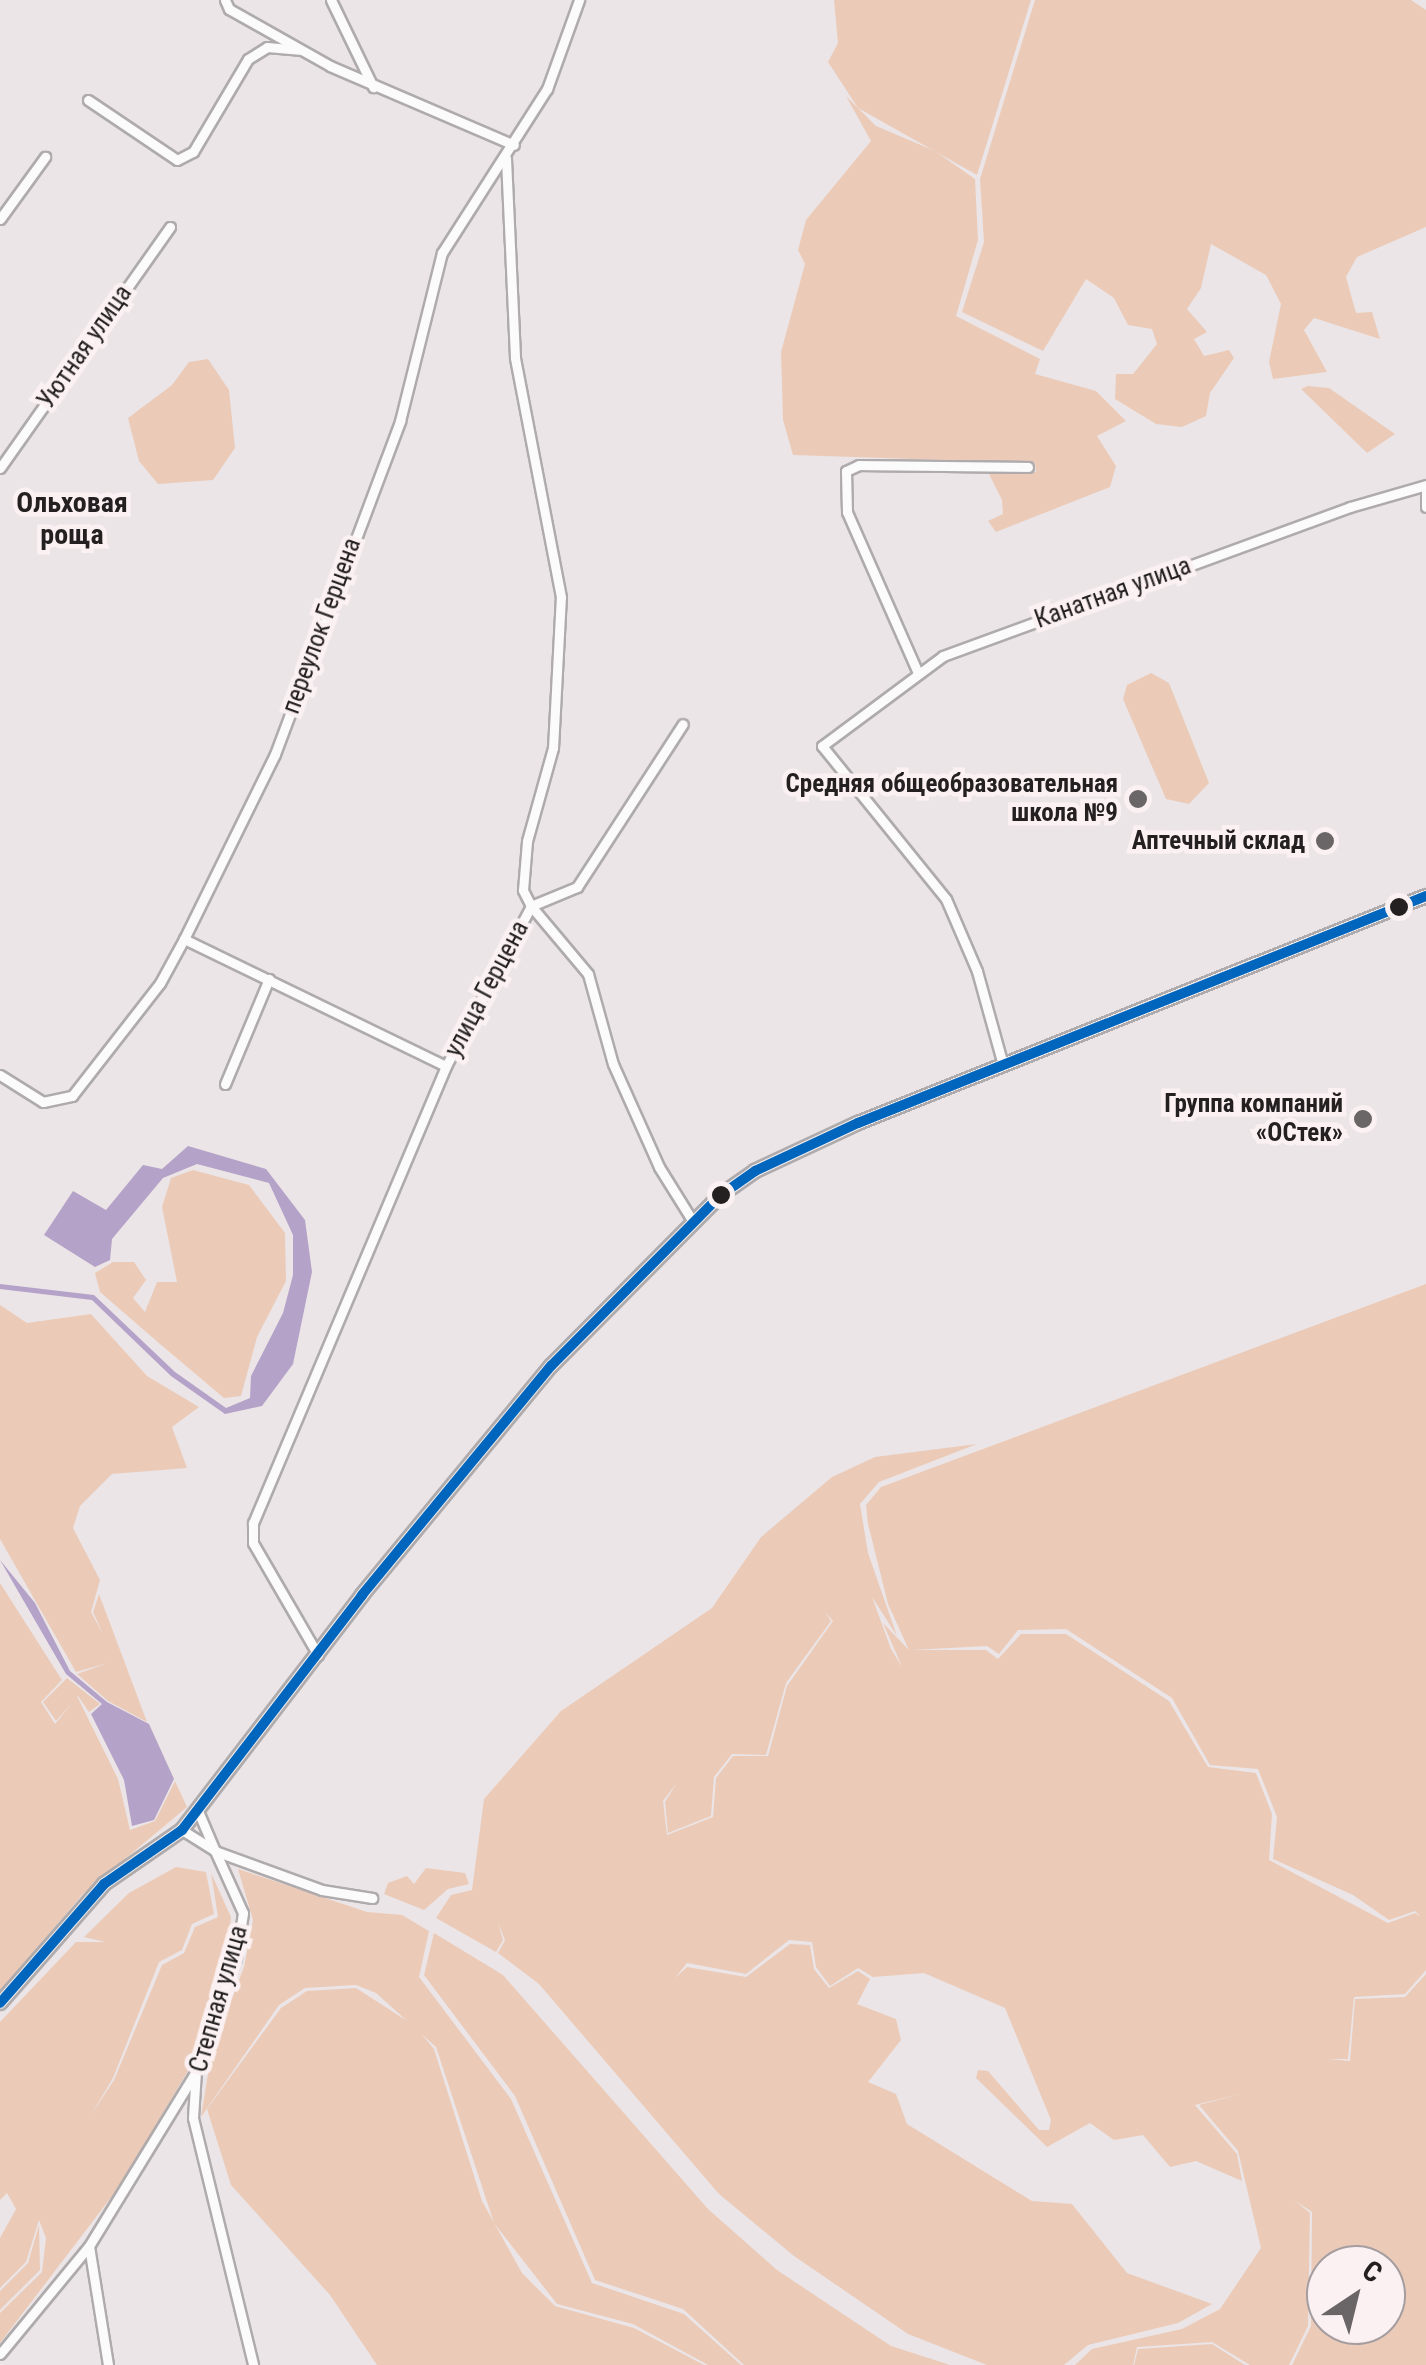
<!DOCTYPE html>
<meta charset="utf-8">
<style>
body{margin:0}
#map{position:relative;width:1426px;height:2365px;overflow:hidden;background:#ebe5e7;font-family:"Roboto Condensed",sans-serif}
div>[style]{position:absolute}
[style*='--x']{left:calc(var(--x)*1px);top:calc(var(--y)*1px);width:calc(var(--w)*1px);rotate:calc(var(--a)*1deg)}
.green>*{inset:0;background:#ebcbb8}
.water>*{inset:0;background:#b5a2c8}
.roads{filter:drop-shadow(2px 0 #afabac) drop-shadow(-2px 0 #afabac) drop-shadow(0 2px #afabac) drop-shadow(0 -2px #afabac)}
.street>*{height:9px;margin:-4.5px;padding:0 4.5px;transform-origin:4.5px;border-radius:4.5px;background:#fcfbfb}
.secondary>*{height:12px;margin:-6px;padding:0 6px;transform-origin:6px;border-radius:6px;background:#f5f0f0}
.bus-1>*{height:10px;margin:-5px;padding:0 5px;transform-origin:5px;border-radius:5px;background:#0065bd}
.dots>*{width:28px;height:28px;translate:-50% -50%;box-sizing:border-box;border:5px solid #fbf1f3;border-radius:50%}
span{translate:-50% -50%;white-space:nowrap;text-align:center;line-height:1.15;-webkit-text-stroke:9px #fbf1f3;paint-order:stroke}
.street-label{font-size:25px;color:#242021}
.poi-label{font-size:25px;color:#242021;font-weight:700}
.right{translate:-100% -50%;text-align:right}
.neighbourhood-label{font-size:28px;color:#242021;font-weight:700}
.north{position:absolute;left:1306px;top:2245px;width:100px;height:100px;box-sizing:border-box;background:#fbf1f3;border:2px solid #a59d9f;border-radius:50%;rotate:35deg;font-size:28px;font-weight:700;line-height:40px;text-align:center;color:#242021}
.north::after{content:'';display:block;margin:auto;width:35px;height:45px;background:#6a6566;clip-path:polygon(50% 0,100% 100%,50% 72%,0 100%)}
</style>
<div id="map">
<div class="green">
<div style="clip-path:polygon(834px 0,1031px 0,977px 175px,858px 108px,828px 62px,838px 43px)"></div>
<div style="clip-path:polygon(1035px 0,1411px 0,1426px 10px,1426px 227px,1357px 257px,1346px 277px,1356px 313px,1372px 312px,1380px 339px,1314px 318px,1304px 330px,1327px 372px,1273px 379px,1269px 362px,1281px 304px,1266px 275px,1211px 244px,1201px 288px,1187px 309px,1207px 332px,1194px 339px,1204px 356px,1229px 350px,1234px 358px,1210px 393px,1206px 416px,1182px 427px,1156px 424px,1115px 399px,1116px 374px,1133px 374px,1157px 344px,1152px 329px,1128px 325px,1114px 298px,1086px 279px,1043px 351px,962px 312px,984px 242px,980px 179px)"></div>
<div style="clip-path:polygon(846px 96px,876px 126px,935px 151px,975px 179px,978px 240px,956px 316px,1040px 359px,1035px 374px,1096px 391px,1126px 421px,1097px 436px,1116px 466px,1110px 487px,996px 532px,988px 521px,1003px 514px,1002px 500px,989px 474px,1036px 472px,1035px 463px,793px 455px,783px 420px,781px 352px,805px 264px,798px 250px,806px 220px,871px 141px)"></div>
<div style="clip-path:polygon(208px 359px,229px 390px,235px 448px,213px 480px,158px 484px,139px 461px,128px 418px,172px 385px,189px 362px)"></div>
<div style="clip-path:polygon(1308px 386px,1329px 388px,1395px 434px,1367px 453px,1301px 389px)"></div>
<div style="clip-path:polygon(1151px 673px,1169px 683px,1209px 783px,1189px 804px,1166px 799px,1123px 699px,1127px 685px)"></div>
<div style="clip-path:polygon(193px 1170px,249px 1185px,285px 1233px,286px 1281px,257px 1337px,241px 1396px,224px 1398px,160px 1344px,100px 1292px,95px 1273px,113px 1262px,134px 1262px,146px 1280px,133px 1298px,145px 1312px,157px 1282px,177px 1282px,162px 1207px,171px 1178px)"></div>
<div style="clip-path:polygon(evenodd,1426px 1284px,1426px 1970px,1405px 1994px,1354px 1997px,1348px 2059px,1328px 2059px,1350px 2061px,1355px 1999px,1405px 1997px,1426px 1974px,1426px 2365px,1292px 2365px,1311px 2326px,1312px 2212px,1294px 2200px,1310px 2213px,1308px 2326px,1289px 2365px,1250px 2365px,1212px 2342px,1137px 2347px,1133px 2365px,1075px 2365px,1092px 2349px,1182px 2329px,1220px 2309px,1261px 2248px,1238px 2151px,1199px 2105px,1244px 2093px,1195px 2105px,1237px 2154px,1242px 2181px,1196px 2161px,1170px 2167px,1143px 2135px,1114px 2140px,1090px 2123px,1047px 2147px,976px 2078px,978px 2070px,988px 2071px,1039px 2130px,1049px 2130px,1051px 2120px,1005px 2008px,924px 1973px,873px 1977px,858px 1968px,830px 1986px,816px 1967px,812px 1942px,789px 1940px,746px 1974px,687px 1963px,675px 1978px,687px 1967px,746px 1977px,790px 1944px,810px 1945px,814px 1969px,829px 1988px,858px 1971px,870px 1979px,857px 2004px,896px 2019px,901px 2040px,868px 2082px,896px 2094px,907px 2124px,1032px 2201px,1072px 2204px,1127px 2273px,1212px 2304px,1178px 2323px,1088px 2345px,1064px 2365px,987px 2365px,908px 2334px,794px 2256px,719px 2194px,539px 1984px,498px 1953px,505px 1940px,498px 1923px,503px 1940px,496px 1952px,436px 1918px,451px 1895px,472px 1890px,484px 1799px,561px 1711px,712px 1608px,761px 1537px,832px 1477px,875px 1457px,977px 1444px,879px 1482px,860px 1504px,868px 1553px,897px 1636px,872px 1597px,891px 1649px,902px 1667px,883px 1623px,909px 1650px,888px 1604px,868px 1524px,866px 1505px,881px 1487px,1426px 1284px,825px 1612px,833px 1621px,787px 1686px,768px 1756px,733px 1756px,716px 1778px,713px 1817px,667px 1835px,663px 1801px,676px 1784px,665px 1802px,668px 1833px,711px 1816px,714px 1777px,732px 1754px,766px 1755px,786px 1683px,831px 1621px,825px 1612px,1426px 1284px,1066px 1629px,1172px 1698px,1210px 1765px,1258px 1769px,1277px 1817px,1273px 1859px,1353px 1895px,1389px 1920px,1415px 1911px,1421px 1917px,1415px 1913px,1388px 1923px,1269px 1860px,1272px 1814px,1256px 1773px,1208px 1767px,1169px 1701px,1066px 1634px,1021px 1634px,998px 1659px,986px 1650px,912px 1650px,987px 1646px,999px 1654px,1018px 1630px,1066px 1629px,1426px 1284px,1386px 2265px,1386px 2325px,1326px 2325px,1326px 2265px,1386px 2265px)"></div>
<div style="clip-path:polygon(0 1305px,27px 1323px,91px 1314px,147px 1376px,199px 1407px,172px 1427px,187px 1468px,112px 1474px,80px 1506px,73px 1528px,100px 1580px,91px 1612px,103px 1634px,93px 1612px,99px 1594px,147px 1722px,108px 1701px,77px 1674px,108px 1663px,76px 1672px,0 1539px)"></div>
<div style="clip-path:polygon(0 1583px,62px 1680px,41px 1702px,55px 1724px,73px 1702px,56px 1721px,43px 1702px,67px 1678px,100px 1704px,89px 1712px,78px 1696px,77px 1696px,118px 1779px,130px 1830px,155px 1821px,175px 1781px,187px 1807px,82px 1895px,0 1992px)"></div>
<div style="clip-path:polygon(176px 1867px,206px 1872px,214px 1914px,192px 1924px,182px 1950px,159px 1962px,113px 2078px,91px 2115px,114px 2080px,162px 1965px,184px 1953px,195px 1927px,218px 1917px,211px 1873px,231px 1917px,224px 1977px,189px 2069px,122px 2183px,0 2343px,0 2313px,42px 2272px,46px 2238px,39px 2220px,26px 2262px,0 2288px,0 2238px,16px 2209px,7px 2193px,0 2200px,0 2022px,76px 1942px,105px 1942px,84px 1937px,129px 1893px)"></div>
<div style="clip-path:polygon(426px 1868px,465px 1873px,469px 1884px,448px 1889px,424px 1910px,384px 1894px,388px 1883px,407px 1876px,414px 1884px)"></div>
<div style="clip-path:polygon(238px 1869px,367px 1912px,402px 1915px,429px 1931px,419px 1977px,511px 2099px,592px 2283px,684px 2314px,741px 2365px,708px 2365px,633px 2324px,557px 2304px,494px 2223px,436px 2047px,376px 1993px,356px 1985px,305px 1988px,279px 2005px,201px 2117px,212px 2049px,244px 1967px,253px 1920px)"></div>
<div style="clip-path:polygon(434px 1933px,503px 1975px,708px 2209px,777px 2270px,891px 2346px,950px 2365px,744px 2365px,683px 2309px,595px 2280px,515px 2096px,424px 1975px)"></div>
<div style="clip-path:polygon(356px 1988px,415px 2026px,434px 2049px,482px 2201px,522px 2273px,555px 2306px,634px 2328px,704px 2365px,377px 2365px,330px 2295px,231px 2185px,207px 2109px,281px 2008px,307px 1991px)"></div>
<div style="clip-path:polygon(39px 2225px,40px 2270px,0 2310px,0 2291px,28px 2263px)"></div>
<div style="clip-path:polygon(1212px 2344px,1245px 2365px,1134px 2365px,1138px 2349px)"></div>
</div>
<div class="water">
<div style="clip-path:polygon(188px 1146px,266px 1169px,305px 1220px,312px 1272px,293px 1364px,262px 1406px,225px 1414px,171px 1376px,92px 1300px,0 1289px,0 1284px,94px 1295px,175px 1372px,226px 1408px,250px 1398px,251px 1376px,283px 1313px,293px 1275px,293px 1235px,269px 1183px,197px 1164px,163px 1178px,112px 1239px,110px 1260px,95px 1267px,44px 1235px,73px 1191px,106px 1210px,143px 1165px,162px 1169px)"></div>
<div style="clip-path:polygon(0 1560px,35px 1603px,70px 1671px,107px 1702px,149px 1724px,174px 1779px,154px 1820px,132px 1826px,124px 1780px,91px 1714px,102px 1704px,66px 1674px)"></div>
</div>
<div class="roads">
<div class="street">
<div style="--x:225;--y:0;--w:10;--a:66"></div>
<div style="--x:229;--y:9;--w:116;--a:29.4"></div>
<div style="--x:330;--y:66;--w:200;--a:23.2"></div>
<div style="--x:331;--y:0;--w:97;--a:64.2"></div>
<div style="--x:88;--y:100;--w:107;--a:34"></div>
<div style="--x:177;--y:160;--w:18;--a:-27"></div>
<div style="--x:193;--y:152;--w:108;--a:-59.4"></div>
<div style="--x:248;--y:59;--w:22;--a:-32"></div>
<div style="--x:267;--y:47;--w:32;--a:5"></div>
<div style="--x:0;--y:219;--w:77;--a:-54"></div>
<div style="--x:0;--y:468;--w:295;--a:-54.8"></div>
<div style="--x:1426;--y:492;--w:15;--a:90"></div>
<div style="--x:918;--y:673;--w:176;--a:-113.8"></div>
<div style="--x:847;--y:512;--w:41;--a:-91.4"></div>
<div style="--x:846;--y:471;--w:14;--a:-25"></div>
<div style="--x:859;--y:465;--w:169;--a:0.7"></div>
<div style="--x:531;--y:906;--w:89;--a:50"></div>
<div style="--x:588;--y:974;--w:93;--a:74.5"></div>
<div style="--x:613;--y:1064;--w:113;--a:65.9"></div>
<div style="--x:659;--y:1167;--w:62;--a:58.1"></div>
<div style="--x:531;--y:906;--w:50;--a:-22.4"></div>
<div style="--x:577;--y:887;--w:194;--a:-57"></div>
<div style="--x:184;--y:939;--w:291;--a:25.9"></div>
<div style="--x:1003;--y:1065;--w:98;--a:-105.5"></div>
<div style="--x:977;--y:971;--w:78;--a:-113.3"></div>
<div style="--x:946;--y:899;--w:197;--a:-129"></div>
<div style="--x:822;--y:746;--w:151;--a:-36.6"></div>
<div style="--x:943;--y:656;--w:433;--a:-20.1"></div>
<div style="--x:1350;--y:507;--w:79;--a:-16.1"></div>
<div style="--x:0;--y:1075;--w:51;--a:32.1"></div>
<div style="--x:43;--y:1102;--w:30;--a:-12"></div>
<div style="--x:72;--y:1096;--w:143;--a:-52.1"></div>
<div style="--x:160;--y:983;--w:50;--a:-61.4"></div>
<div style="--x:184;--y:939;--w:206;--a:-63.8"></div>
<div style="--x:275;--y:754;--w:356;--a:-69.4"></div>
<div style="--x:400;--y:421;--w:173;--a:-76"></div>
<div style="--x:442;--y:253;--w:195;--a:-57.4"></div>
<div style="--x:547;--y:89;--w:95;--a:-70.2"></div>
<div style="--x:225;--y:1084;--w:114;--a:-67.3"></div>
<div style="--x:318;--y:1655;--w:129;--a:-120.1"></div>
<div style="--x:253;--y:1543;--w:20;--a:-90"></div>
<div style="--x:253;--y:1523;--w:496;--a:-67.1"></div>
<div style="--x:446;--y:1066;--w:181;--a:-62"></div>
<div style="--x:531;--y:906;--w:18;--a:-117"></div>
<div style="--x:523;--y:890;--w:49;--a:-85.3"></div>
<div style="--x:527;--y:841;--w:97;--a:-74.4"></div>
<div style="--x:553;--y:748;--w:151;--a:-87"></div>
<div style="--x:561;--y:597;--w:244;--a:-100.9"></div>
<div style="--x:515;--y:357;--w:199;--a:-92.6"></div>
<div style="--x:198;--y:1811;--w:43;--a:67"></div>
<div style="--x:215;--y:1851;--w:114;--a:20"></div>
<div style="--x:322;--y:1890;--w:51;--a:9.1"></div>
<div style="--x:182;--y:1830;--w:39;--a:32"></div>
<div style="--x:215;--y:1851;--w:68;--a:65.7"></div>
<div style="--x:243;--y:1913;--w:46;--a:98.8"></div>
<div style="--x:236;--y:1958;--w:120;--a:109.5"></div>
<div style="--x:196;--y:2071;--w:47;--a:93.7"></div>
<div style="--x:193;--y:2118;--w:254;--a:76.3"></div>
<div style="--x:89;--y:2246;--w:121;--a:80.9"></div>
<div style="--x:0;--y:2354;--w:140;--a:-50.5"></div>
<div style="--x:89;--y:2246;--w:203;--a:-58.5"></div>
</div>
<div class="secondary">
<div style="--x:0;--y:2003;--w:158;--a:-48.8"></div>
<div style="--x:104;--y:1884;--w:95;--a:-34.7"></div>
<div style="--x:182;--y:1830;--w:296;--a:-52.5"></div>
<div style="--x:362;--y:1595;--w:297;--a:-50.5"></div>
<div style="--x:551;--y:1366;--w:241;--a:-45.2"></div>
<div style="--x:721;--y:1195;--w:42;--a:-35.2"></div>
<div style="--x:755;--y:1171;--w:114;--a:-25"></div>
<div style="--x:858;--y:1123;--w:612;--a:-21.78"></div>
</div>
</div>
<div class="bus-1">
<div style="--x:0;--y:2003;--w:158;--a:-48.8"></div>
<div style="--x:104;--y:1884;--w:95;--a:-34.7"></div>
<div style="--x:182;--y:1830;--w:296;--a:-52.5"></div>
<div style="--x:362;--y:1595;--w:297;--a:-50.5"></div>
<div style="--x:551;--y:1366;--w:241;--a:-45.2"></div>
<div style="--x:721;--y:1195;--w:42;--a:-35.2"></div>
<div style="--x:755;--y:1171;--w:114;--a:-25"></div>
<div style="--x:858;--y:1123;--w:612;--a:-21.78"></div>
</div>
<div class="dots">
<div style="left:1138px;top:799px;background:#6a6566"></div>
<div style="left:1325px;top:841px;background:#6a6566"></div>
<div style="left:1399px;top:907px;background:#242021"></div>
<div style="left:1363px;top:1119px;background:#6a6566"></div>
<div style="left:721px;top:1195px;background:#242021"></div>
</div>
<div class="street-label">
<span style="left:85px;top:347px;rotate:-55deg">Уютная улица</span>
<span style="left:1113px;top:593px;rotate:-20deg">Канатная улица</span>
<span style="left:322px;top:626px;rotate:-70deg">переулок Герцена</span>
<span style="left:487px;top:989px;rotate:-62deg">улица Герцена</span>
<span style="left:219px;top:1999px;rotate:-74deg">Степная улица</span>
</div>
<div class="poi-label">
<span class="right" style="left:1118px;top:799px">Средняя общеобразовательная<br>школа №9</span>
<span class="right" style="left:1305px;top:841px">Аптечный склад</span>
<span class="right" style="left:1343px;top:1119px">Группа компаний<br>«ОСтек»</span>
</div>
<div class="neighbourhood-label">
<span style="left:72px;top:519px">Ольховая<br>роща</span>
</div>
<div class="north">С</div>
</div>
